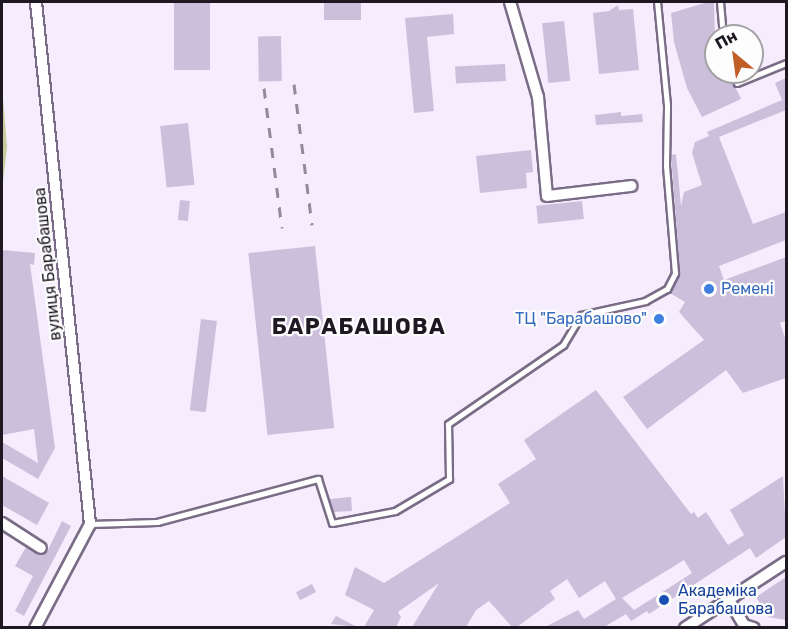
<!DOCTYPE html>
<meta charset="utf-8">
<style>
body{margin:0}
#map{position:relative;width:788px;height:629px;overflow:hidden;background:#f5ecfe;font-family:Rubik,sans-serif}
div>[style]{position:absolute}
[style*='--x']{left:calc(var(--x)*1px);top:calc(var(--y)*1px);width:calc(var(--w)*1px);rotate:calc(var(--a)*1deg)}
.green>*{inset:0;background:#c5cd9d}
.building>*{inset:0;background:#cbbfdc;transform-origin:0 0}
.roads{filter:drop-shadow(2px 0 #7a6c86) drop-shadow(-2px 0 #7a6c86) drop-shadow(0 2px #7a6c86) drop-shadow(0 -2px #7a6c86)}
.service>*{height:5px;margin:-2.5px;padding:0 2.5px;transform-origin:2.5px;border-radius:2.5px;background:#fff}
.minor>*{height:10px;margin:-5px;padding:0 5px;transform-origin:5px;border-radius:5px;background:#fff}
.rail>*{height:3px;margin-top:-1.5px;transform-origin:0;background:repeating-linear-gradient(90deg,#918a98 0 10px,transparent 0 20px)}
.dots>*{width:16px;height:16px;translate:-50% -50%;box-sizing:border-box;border:3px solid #fdfdfd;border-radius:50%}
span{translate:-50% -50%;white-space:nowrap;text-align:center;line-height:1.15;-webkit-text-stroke:4.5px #fdfdfd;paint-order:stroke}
.street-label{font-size:16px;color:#1e1822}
.shop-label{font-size:16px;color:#366cbe}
.left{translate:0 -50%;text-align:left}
.right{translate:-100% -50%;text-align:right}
.transit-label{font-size:16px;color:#164399}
.district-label{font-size:22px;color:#1e1822;font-weight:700;letter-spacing:1.5px}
.frame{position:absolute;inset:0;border:3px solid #1e1822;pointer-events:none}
.north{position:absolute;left:704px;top:24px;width:60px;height:60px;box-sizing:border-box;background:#fdfdfd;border:2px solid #a4a1a5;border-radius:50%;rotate:331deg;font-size:16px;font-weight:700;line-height:24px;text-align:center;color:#1e1822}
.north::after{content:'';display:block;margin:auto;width:21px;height:27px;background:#c15e25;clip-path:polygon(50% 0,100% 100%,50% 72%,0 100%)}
</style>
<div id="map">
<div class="green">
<div style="clip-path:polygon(2px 86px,7px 147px,2px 191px)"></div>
</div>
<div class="building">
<div style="left:174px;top:2px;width:36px;height:68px"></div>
<div style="left:324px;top:2px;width:37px;height:18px"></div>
<div style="clip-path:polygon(708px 2px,714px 2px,716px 72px,728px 72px,741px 99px,702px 117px,687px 88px,674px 42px,671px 13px)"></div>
<div style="clip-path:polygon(618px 5px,619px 10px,633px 9px,639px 70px,599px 74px,593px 13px,609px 11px)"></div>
<div style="clip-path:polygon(453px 14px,454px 34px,427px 37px,434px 111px,414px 113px,405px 18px)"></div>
<div style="left:564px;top:21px;width:60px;height:22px;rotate:84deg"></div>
<div style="left:281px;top:36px;width:45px;height:23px;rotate:89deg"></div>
<div style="left:505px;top:64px;width:17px;height:50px;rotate:87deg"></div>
<div style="clip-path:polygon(786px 78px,786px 110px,719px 137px,753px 224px,786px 212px,786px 240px,719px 266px,724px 280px,786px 257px,786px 321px,780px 323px,786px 341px,786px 378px,743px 393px,726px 370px,647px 429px,623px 397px,704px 340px,679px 312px,685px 302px,670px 293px,680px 273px,671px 155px,676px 154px,681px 206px,684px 192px,702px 185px,692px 153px,695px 142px,709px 136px,707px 132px,782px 100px,775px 83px)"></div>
<div style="clip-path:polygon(621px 112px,621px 116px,642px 114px,643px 122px,596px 125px,595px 115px)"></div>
<div style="left:188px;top:123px;width:62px;height:28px;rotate:84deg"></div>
<div style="clip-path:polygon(531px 150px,533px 172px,526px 173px,527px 188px,480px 193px,476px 156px)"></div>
<div style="left:180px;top:200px;width:10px;height:20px;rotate:6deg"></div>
<div style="left:582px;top:201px;width:18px;height:46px;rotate:84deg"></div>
<div style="left:315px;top:246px;width:183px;height:67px;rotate:84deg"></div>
<div style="clip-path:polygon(2px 250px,35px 253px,34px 265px,30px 264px,55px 448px,38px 479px,2px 458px,2px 442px,38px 463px,34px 429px,2px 435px)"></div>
<div style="left:201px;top:319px;width:16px;height:92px;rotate:7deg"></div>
<div style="clip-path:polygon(evenodd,596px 390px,691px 514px,694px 512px,698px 518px,706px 512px,728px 545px,744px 535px,730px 510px,783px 476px,786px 537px,756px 558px,750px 548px,649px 614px,647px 611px,631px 621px,626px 614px,604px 627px,545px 627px,578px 610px,584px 619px,616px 599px,605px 581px,579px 598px,567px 579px,550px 591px,555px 599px,517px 627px,512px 627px,489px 601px,476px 610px,466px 627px,412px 627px,439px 583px,398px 612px,401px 617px,396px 627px,364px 627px,374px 610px,345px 595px,355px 567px,384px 583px,510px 503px,498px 484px,536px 459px,524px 440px,596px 390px,684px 560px,692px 573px,650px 600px,634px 610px,622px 598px,684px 560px)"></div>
<div style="clip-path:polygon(2px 476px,49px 503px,37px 525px,2px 505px)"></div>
<div style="clip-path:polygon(351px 497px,352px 511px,334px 512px,330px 499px)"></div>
<div style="clip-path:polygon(62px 521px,71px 526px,24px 616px,15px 611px,33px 576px,15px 566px,26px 547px,40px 555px,47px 552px)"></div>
<div style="clip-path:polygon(786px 577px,786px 620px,768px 617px,756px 597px)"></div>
<div style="left:312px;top:584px;width:9px;height:18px;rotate:63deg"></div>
<div style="clip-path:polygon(336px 616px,357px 627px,331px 624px)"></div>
</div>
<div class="roads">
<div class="service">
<div style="--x:720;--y:2;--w:34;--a:85"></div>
<div style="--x:734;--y:72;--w:11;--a:75"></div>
<div style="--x:737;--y:83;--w:53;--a:-22.2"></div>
<div style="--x:90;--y:524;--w:67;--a:-1.7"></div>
<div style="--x:157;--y:522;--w:167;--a:-15"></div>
<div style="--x:318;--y:479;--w:46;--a:72.3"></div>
<div style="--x:332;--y:523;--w:64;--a:-10.8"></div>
<div style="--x:395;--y:511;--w:63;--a:-30.7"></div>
<div style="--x:449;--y:479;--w:55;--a:-91"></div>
<div style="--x:448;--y:424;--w:140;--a:-34.5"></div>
<div style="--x:563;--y:345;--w:35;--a:-59"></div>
<div style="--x:581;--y:315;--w:66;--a:-12.3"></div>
<div style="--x:645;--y:301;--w:25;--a:-29"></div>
<div style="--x:667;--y:289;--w:18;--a:-63"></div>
<div style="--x:675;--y:273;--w:108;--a:-94.8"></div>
<div style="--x:666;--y:165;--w:60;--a:-89"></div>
<div style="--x:667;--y:105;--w:103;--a:-95.5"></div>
</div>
<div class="minor">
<div style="--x:510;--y:2;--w:99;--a:73.6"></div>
<div style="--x:538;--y:97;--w:99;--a:84.8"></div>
<div style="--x:547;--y:196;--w:85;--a:-6.8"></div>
<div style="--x:2;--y:523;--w:46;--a:32.7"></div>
<div style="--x:729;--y:600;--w:29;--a:59"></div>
<div style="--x:744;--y:625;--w:10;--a:17"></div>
<div style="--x:35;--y:628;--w:118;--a:-62.1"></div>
<div style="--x:90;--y:524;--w:525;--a:-95.91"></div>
<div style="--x:685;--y:628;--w:121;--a:-33.2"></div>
</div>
</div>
<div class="rail">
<div style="--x:294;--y:84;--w:142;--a:82.7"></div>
<div style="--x:264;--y:88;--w:141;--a:82.7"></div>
</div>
<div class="dots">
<div style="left:709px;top:289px;background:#3f7fe0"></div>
<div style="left:659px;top:319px;background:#3f7fe0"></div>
<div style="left:664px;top:600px;background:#1a4fb4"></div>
</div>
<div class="street-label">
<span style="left:48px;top:264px;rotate:-96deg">вулиця Барабашова</span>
</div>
<div class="shop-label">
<span class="left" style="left:721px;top:289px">Ремені</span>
<span class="right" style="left:647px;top:319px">ТЦ "Барабашово"</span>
</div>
<div class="transit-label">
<span class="left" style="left:678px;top:600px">Академіка<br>Барабашова</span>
</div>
<div class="district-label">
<span style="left:359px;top:327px">БАРАБАШОВА</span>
</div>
<div class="frame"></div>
<div class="north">Пн</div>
</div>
